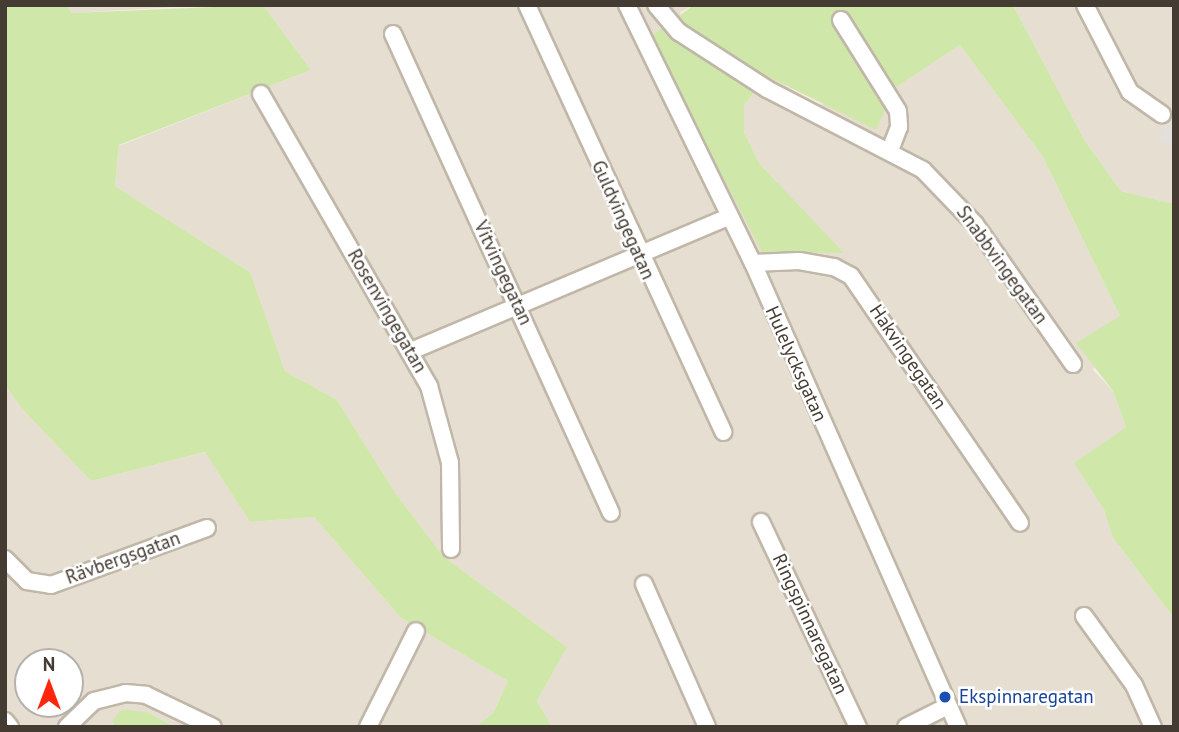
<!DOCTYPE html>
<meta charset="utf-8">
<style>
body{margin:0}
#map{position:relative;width:1179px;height:732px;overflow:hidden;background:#f2ede3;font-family:"PT Sans",sans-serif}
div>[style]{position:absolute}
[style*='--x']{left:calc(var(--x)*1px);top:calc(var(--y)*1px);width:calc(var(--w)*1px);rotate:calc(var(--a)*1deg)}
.residential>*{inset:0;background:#e6ded1}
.green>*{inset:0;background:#cfe8aa}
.parking>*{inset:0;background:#e2dfdc}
.roads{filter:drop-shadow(2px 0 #c0b7a8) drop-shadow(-2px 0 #c0b7a8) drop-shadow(0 2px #c0b7a8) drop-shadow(0 -2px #c0b7a8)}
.minor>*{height:16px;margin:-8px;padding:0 8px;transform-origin:8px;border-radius:8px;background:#fff}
.dots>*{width:19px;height:19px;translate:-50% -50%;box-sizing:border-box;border:4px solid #fff;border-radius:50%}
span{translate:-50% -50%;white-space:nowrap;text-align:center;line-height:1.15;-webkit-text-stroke:5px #fff;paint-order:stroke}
.street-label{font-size:19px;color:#443c33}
.transit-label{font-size:19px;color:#164399}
.left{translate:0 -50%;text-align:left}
.frame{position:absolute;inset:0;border:7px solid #443c33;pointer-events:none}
.north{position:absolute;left:14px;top:648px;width:70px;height:70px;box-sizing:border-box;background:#fff;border:2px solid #b4b1ad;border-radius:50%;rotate:0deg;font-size:19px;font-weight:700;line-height:28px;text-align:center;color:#443c33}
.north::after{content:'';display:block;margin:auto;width:24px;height:32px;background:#ff260d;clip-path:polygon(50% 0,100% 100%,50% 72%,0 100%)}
</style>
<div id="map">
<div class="residential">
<div style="clip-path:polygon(67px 5px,208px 5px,71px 13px)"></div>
<div style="clip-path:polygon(263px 5px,694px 5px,680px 12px,702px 140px,843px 253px,759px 163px,744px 132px,744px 105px,767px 75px,819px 105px,895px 88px,960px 45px,1043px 157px,1120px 316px,1093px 370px,1113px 391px,1126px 427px,1075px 463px,1104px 510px,1113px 538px,1174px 618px,1174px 727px,552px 727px,537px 701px,567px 647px,444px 557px,396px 494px,337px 400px,285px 371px,250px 272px,115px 186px,119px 146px,311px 70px)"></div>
<div style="clip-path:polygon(1013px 5px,1174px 5px,1174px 204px,1121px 191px,1085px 141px)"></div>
<div style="clip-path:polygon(evenodd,5px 385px,23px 410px,91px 481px,206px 452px,250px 522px,314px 517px,401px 618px,508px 681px,493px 713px,475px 727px,175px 727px,149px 713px,112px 721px,116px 727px,5px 727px,5px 385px,28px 662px,70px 662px,70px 704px,28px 704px,28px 662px)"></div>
</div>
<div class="green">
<div style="clip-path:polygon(5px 5px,67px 5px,71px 13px,263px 5px,311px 70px,119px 145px,115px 186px,250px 272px,285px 371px,337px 400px,396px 494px,444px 557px,567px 647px,537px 701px,552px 727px,475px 727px,493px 713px,508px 681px,401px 618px,314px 517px,250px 522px,205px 452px,91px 481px,23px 410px,5px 385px)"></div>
<div style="clip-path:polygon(694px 5px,1013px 5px,1085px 141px,1121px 191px,1174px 204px,1174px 618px,1113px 538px,1104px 510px,1074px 463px,1126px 427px,1113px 391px,1076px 343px,1120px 316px,1043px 157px,960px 45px,895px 88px,876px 130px,767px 76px,744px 105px,744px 132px,759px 163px,844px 253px,762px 252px,650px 37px)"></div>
<div style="clip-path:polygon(122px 709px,149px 713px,175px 727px,116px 727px,112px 721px)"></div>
</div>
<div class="parking">
<div style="clip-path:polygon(1166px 120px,1174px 123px,1174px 147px,1158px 140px)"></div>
</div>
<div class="roads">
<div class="minor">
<div style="--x:527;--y:5;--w:470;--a:65.3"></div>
<div style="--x:627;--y:5;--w:287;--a:64"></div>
<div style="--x:753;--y:263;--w:507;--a:66.16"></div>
<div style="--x:656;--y:5;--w:35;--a:50"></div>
<div style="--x:679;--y:32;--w:105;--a:32.9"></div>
<div style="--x:767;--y:89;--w:176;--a:27.4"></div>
<div style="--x:923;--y:170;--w:75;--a:46.1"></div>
<div style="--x:975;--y:224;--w:171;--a:55"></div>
<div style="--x:1085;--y:5;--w:98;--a:62.7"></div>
<div style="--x:1130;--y:92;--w:39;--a:35"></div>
<div style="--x:841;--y:20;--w:107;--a:57.9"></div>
<div style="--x:898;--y:111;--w:16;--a:86"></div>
<div style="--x:899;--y:127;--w:25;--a:111"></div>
<div style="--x:393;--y:34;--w:526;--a:65.53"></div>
<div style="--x:261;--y:94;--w:337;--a:60.1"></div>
<div style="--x:429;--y:386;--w:80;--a:74.7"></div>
<div style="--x:450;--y:463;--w:86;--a:89.3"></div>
<div style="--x:753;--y:263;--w:46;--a:-2.5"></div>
<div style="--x:799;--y:261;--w:36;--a:10"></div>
<div style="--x:834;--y:267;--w:19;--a:28"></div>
<div style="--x:851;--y:276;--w:299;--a:55.6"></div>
<div style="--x:411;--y:351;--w:346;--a:-22.9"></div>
<div style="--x:761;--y:522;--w:227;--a:64.7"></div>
<div style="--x:5;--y:559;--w:31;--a:45"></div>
<div style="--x:27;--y:581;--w:24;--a:9"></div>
<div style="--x:51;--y:585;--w:166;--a:-20.1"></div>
<div style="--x:644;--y:584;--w:156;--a:66.2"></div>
<div style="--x:1084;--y:616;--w:85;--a:54.1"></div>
<div style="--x:1134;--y:685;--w:46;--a:65.7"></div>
<div style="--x:5;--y:721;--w:8;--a:50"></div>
<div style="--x:67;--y:727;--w:37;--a:-44"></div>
<div style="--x:94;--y:701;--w:32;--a:-14"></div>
<div style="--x:125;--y:693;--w:21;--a:5"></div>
<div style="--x:146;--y:695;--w:74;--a:25.5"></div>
<div style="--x:368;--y:727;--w:107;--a:-63.4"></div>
<div style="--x:906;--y:727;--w:47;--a:-26.6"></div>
</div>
</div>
<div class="dots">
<div style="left:945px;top:697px;background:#1a4fb4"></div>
</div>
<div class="street-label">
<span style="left:623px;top:220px;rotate:66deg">Guldvingegatan</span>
<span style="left:1002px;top:265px;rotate:54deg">Snabbvingegatan</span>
<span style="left:503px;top:273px;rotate:65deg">Vitvingegatan</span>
<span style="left:387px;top:311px;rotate:60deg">Rosenvingegatan</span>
<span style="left:908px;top:357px;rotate:56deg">Hakvingegatan</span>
<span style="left:796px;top:364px;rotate:66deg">Hulelycksgatan</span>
<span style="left:123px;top:558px;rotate:-20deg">Rävbergsgatan</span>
<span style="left:810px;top:624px;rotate:65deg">Ringspinnaregatan</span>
</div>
<div class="transit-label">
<span class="left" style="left:959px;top:697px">Ekspinnaregatan</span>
</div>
<div class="frame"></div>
<div class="north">N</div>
</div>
